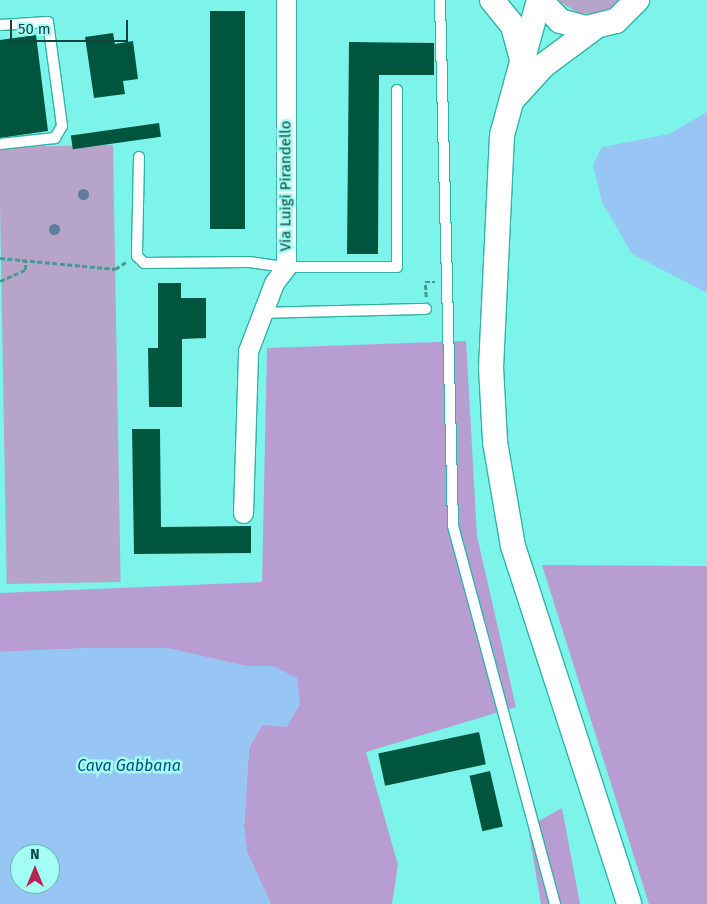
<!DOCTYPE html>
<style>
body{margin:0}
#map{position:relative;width:707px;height:904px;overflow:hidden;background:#7df4e9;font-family:"Fira Sans",sans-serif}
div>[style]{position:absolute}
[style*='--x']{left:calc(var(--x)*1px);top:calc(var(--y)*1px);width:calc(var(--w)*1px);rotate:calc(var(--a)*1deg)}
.green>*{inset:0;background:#b7a4c9;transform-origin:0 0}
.forest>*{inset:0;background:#b89dd2}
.water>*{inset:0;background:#97c6f4}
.building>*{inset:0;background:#00553f;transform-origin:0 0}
.path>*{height:2.5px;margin-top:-1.25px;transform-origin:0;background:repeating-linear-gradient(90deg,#449a92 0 5px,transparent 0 7.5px)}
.roads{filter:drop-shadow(1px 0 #31b2a9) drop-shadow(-1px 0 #31b2a9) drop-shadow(0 1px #31b2a9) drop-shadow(0 -1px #31b2a9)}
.service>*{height:10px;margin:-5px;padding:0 5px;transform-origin:5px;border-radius:5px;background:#fff}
.minor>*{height:19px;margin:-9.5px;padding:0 9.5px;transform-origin:9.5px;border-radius:9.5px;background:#fff}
.tertiary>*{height:24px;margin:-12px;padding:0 12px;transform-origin:12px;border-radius:12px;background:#fff}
.trees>*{width:11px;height:11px;margin:-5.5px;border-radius:50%;background:#5d7e9d}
span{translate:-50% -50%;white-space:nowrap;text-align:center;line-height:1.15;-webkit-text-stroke:5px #a3fdf4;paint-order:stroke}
.street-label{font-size:15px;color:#0f4541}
.water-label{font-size:16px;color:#004e84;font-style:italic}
.north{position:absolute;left:10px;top:844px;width:50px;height:50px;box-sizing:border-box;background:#a3fdf4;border:1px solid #68b3ac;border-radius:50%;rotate:0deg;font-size:14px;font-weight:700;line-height:20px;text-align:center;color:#0f4541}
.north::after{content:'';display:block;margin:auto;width:18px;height:22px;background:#b52554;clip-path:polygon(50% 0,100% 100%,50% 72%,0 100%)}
.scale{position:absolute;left:10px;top:20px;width:118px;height:22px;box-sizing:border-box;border:2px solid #0f4541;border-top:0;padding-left:6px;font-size:15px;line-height:18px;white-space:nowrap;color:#0f4541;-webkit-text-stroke:4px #a3fdf4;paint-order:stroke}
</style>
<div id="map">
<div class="green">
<div style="clip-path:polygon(557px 0,621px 0,611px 9px,595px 14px,578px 13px)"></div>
<div style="left:113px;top:145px;width:437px;height:114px;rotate:89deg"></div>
</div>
<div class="forest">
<div style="clip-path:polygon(466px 341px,477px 536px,516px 707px,366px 752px,398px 865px,392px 904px,271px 904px,247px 852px,244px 826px,249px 748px,262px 725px,273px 666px,247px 666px,91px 648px,0 652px,0 593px,262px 582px,267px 348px)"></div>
<div style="clip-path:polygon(542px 565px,707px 566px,707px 904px,649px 904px)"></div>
<div style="clip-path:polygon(562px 808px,580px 904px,541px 904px,528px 827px)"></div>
</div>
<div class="water">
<div style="clip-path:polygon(707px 112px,707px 293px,632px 254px,602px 202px,593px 165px,602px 147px,669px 134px)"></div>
<div style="clip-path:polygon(evenodd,91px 648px,168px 648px,247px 666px,273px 666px,297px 678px,300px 704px,287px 727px,262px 725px,249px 748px,244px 826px,247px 852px,271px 904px,0 904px,0 652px,91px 648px,20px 854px,50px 854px,50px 884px,20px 884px,20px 854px)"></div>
</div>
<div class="building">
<div style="left:210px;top:11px;width:35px;height:218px"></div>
<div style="clip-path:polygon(113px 33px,115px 44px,133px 41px,138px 79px,123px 81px,125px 94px,94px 98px,85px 37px)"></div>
<div style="clip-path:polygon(36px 35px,48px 131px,0 138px,0 40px)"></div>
<div style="clip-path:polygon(349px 42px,434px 43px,434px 75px,379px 75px,378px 254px,347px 254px)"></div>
<div style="left:159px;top:123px;width:14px;height:89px;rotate:82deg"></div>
<div style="clip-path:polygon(158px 283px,181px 283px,181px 298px,206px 298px,206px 338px,182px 339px,182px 407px,149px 407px,148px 348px,158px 348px)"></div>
<div style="clip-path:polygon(132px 429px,160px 429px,161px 527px,251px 526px,251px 553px,134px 554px)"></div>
<div style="left:479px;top:732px;width:33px;height:103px;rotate:78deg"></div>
<div style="left:490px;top:771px;width:57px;height:21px;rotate:77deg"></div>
</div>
<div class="path">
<div style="--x:0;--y:258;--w:116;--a:5.5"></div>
<div style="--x:115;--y:269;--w:13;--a:-32"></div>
<div style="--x:0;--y:281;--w:27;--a:-24"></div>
<div style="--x:25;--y:270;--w:9;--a:-84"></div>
<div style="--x:426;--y:297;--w:15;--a:-94"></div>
<div style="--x:425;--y:282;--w:10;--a:0"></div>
</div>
<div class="roads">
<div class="service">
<div style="--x:440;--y:0;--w:526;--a:88.58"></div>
<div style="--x:453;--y:526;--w:392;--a:74.9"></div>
<div style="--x:0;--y:25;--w:48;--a:-3.6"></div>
<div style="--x:48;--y:22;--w:105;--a:82.3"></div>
<div style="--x:62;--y:126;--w:14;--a:120"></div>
<div style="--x:55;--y:138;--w:55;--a:173.8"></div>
<div style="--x:139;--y:157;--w:99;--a:91.2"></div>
<div style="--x:137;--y:256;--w:10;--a:45"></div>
<div style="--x:144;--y:263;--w:105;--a:-0.5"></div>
<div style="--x:249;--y:262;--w:37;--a:8"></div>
<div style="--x:286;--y:267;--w:111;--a:0"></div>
<div style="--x:397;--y:267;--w:177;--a:-90"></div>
<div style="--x:262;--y:313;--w:164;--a:-1.4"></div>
</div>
<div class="minor">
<div style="--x:243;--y:513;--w:162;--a:-88.2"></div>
<div style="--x:248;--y:351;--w:73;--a:-69.1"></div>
<div style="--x:274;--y:283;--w:20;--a:-53"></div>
<div style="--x:286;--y:267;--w:267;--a:-90"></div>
</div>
<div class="tertiary">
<div style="--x:492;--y:0;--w:33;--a:51"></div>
<div style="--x:513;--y:26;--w:35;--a:75"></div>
<div style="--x:539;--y:0;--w:140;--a:105.3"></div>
<div style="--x:502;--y:135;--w:232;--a:92.7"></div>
<div style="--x:491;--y:367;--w:75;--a:86.9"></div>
<div style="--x:495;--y:442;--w:106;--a:80.2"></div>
<div style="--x:513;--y:546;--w:376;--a:72"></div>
<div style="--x:540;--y:0;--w:29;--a:46"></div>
<div style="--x:560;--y:21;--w:28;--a:15"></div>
<div style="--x:587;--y:28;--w:30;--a:-14"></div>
<div style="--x:616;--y:21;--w:30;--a:-45"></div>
<div style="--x:514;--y:98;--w:45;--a:-47.7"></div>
<div style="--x:544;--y:65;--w:62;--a:-36.5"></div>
</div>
</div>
<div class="trees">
<div style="left:83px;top:194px"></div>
<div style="left:54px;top:229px"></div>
</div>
<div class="street-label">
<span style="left:286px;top:186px;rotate:-90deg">Via Luigi Pirandello</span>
</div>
<div class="water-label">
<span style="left:129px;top:766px">Cava Gabbana</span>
</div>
<div class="north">N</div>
<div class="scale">50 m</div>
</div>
